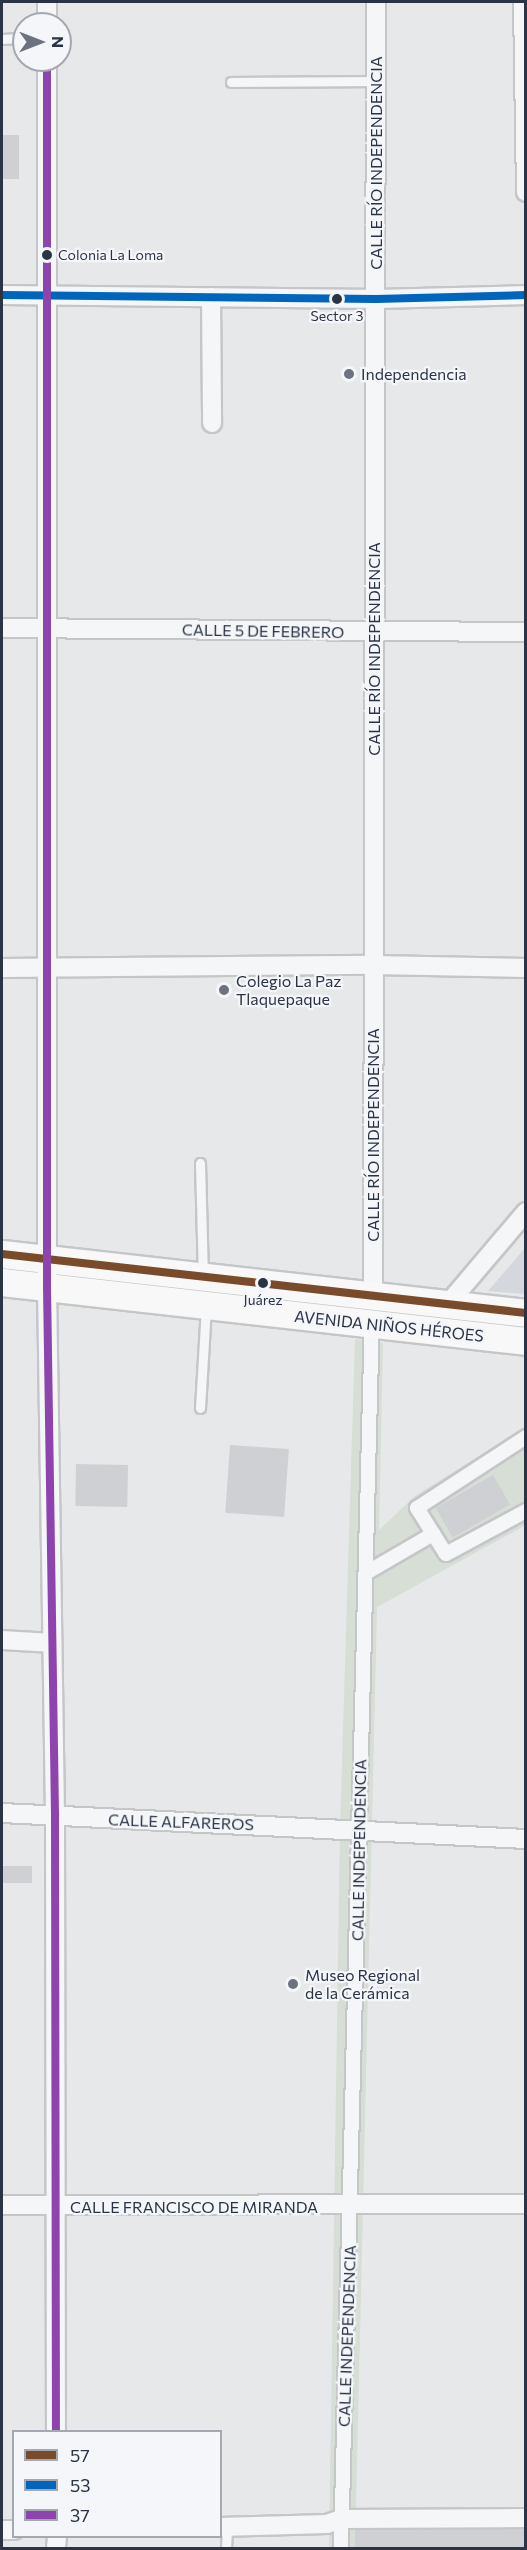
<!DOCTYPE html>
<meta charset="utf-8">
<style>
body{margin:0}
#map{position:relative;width:527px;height:2550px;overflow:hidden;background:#e6e8ea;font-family:Commissioner,sans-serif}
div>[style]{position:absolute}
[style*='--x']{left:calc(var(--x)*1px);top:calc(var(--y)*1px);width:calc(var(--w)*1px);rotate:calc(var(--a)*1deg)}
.built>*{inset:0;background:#d4d7dd}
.green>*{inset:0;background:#d6ded6}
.building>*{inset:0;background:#ced0d3;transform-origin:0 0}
.roads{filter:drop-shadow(2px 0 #c4c6c8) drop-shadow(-2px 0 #c4c6c8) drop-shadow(0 2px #c4c6c8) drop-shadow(0 -2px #c4c6c8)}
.service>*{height:9px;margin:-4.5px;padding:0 4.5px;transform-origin:4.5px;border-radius:4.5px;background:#f5f6f7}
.pedestrian>*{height:14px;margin:-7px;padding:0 7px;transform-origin:7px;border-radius:7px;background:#f5f6f7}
.minor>*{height:18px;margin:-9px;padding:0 9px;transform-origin:9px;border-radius:9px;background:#f5f6f7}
.primary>*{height:27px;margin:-13.5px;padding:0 13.5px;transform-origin:13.5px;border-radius:13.5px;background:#f8f8f8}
.bus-1>*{height:8px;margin:-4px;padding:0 4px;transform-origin:4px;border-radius:4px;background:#7a4b2a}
.bus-2>*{height:8px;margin:-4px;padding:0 4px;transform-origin:4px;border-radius:4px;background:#0065bd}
.bus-3>*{height:8px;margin:-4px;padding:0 4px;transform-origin:4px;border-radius:4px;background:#8e44ad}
.dots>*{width:16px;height:16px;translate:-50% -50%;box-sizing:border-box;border:3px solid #f4f6f9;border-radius:50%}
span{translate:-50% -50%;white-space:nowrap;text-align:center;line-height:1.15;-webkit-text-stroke:4.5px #f4f6f9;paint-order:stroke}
.bus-label{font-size:14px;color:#2b3445}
.left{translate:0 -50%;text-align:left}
.street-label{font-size:16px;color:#2b3445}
.poi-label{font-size:16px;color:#2b3445}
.frame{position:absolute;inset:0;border:3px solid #2b3445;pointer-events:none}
.legend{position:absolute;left:12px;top:2430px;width:210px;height:108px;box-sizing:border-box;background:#f4f6f9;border:2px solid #a4a8b1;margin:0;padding:8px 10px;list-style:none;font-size:18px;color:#2b3445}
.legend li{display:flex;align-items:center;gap:12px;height:30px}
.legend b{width:30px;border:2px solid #a4a8b1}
.north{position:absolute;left:12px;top:12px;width:60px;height:60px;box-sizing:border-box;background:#f4f6f9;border:2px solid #a4a8b1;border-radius:50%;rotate:90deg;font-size:16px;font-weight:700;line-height:24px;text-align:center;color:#2b3445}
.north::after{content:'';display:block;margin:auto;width:21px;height:27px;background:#6c737f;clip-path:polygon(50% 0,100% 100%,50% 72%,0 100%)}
</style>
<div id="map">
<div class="built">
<div style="clip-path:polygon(525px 1248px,525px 1294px,488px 1291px)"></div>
</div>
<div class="green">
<div style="clip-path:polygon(355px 1339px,383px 1343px,379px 1530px,415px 1496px,525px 1427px,526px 1525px,377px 1607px,355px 2548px,329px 2548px,340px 1828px)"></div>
</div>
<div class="building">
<div style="left:2px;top:135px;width:17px;height:44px"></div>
<div style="left:230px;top:1445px;width:59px;height:68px;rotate:4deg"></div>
<div style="left:76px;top:1464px;width:52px;height:42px;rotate:1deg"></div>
<div style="left:493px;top:1475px;width:34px;height:66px;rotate:60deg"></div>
<div style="left:2px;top:1866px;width:30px;height:17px"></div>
<div style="left:524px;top:2525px;width:23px;height:169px;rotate:90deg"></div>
</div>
<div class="roads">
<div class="service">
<div style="--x:2;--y:39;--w:22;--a:-3"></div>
<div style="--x:231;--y:82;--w:145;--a:-0.4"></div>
<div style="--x:200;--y:1163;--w:112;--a:88.5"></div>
<div style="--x:200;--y:1408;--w:100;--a:-86.6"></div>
<div style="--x:226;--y:2548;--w:21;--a:-87"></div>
</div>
<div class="pedestrian">
<div style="--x:526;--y:1437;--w:130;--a:146.9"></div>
<div style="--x:417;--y:1508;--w:54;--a:57.8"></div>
<div style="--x:446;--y:1554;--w:91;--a:-28.3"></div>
<div style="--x:366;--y:1573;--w:78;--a:-30.2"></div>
<div style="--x:341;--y:2548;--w:1229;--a:-88.56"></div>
</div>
<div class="minor">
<div style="--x:47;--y:2;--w:22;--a:90"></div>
<div style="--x:523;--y:2;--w:190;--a:89.1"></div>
<div style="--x:47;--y:60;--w:1227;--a:90"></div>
<div style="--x:47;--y:1287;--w:529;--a:89.13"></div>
<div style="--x:55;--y:1816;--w:616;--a:89.91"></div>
<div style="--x:2;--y:295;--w:374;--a:0.6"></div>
<div style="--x:376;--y:299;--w:150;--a:-1.5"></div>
<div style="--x:211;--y:297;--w:126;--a:89.5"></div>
<div style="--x:2;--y:628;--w:524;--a:0.44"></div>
<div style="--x:2;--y:968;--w:372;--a:-0.5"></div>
<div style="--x:374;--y:965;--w:152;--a:1.1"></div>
<div style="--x:373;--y:1296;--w:1294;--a:-89.87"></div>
<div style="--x:447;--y:1305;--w:122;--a:-49.7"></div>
<div style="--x:2;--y:1640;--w:50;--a:3.4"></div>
<div style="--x:2;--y:1813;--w:525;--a:2.84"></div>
<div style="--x:2;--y:2205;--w:524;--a:-0.11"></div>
<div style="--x:220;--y:2527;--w:107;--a:-1.6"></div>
<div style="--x:327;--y:2524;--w:15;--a:-20"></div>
<div style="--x:341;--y:2519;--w:185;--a:-0.3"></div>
<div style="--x:2;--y:2530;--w:12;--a:0"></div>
<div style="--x:56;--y:2548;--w:12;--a:-85"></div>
</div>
<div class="primary">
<div style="--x:2;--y:1254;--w:527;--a:6.42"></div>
<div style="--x:2;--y:1282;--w:527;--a:6.42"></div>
</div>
</div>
<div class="bus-1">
<div style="--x:2;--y:1254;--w:527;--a:6.42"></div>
</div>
<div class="bus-2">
<div style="--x:2;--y:295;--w:374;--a:0.6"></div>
<div style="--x:376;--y:299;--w:150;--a:-1.5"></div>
</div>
<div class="bus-3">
<div style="--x:47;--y:60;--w:1227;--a:90"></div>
<div style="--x:47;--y:1287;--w:529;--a:89.13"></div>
<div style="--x:55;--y:1816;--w:616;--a:89.91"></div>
</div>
<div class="dots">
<div style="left:47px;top:255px;background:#2b3445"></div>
<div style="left:337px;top:299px;background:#2b3445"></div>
<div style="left:349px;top:374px;background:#6c737f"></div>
<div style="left:224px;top:990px;background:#6c737f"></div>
<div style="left:263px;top:1283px;background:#2b3445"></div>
<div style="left:293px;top:1984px;background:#6c737f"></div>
</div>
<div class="bus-label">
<span class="left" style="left:58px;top:255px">Colonia La Loma</span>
<span style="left:337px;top:316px">Sector 3</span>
<span style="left:263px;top:1300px">Juárez</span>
</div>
<div class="street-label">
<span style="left:376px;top:163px;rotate:-90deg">CALLE RÍO INDEPENDENCIA</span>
<span style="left:263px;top:631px;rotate:1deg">CALLE 5 DE FEBRERO</span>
<span style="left:374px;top:649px;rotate:-90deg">CALLE RÍO INDEPENDENCIA</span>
<span style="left:373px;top:1135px;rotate:-90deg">CALLE RÍO INDEPENDENCIA</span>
<span style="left:389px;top:1326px;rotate:6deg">AVENIDA NIÑOS HÉROES</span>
<span style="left:181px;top:1822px;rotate:2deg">CALLE ALFAREROS</span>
<span style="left:359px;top:1850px;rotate:-89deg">CALLE INDEPENDENCIA</span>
<span style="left:194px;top:2207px">CALLE FRANCISCO DE MIRANDA</span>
<span style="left:347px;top:2336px;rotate:-88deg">CALLE INDEPENDENCIA</span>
</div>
<div class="poi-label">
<span class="left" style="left:361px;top:374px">Independencia</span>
<span class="left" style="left:236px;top:990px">Colegio La Paz<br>Tlaquepaque</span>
<span class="left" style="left:305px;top:1984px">Museo Regional<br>de la Cerámica</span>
</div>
<div class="frame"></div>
<ul class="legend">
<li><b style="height:8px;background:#7a4b2a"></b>57</li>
<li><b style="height:8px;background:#0065bd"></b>53</li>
<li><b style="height:8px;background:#8e44ad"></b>37</li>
</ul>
<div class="north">N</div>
</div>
